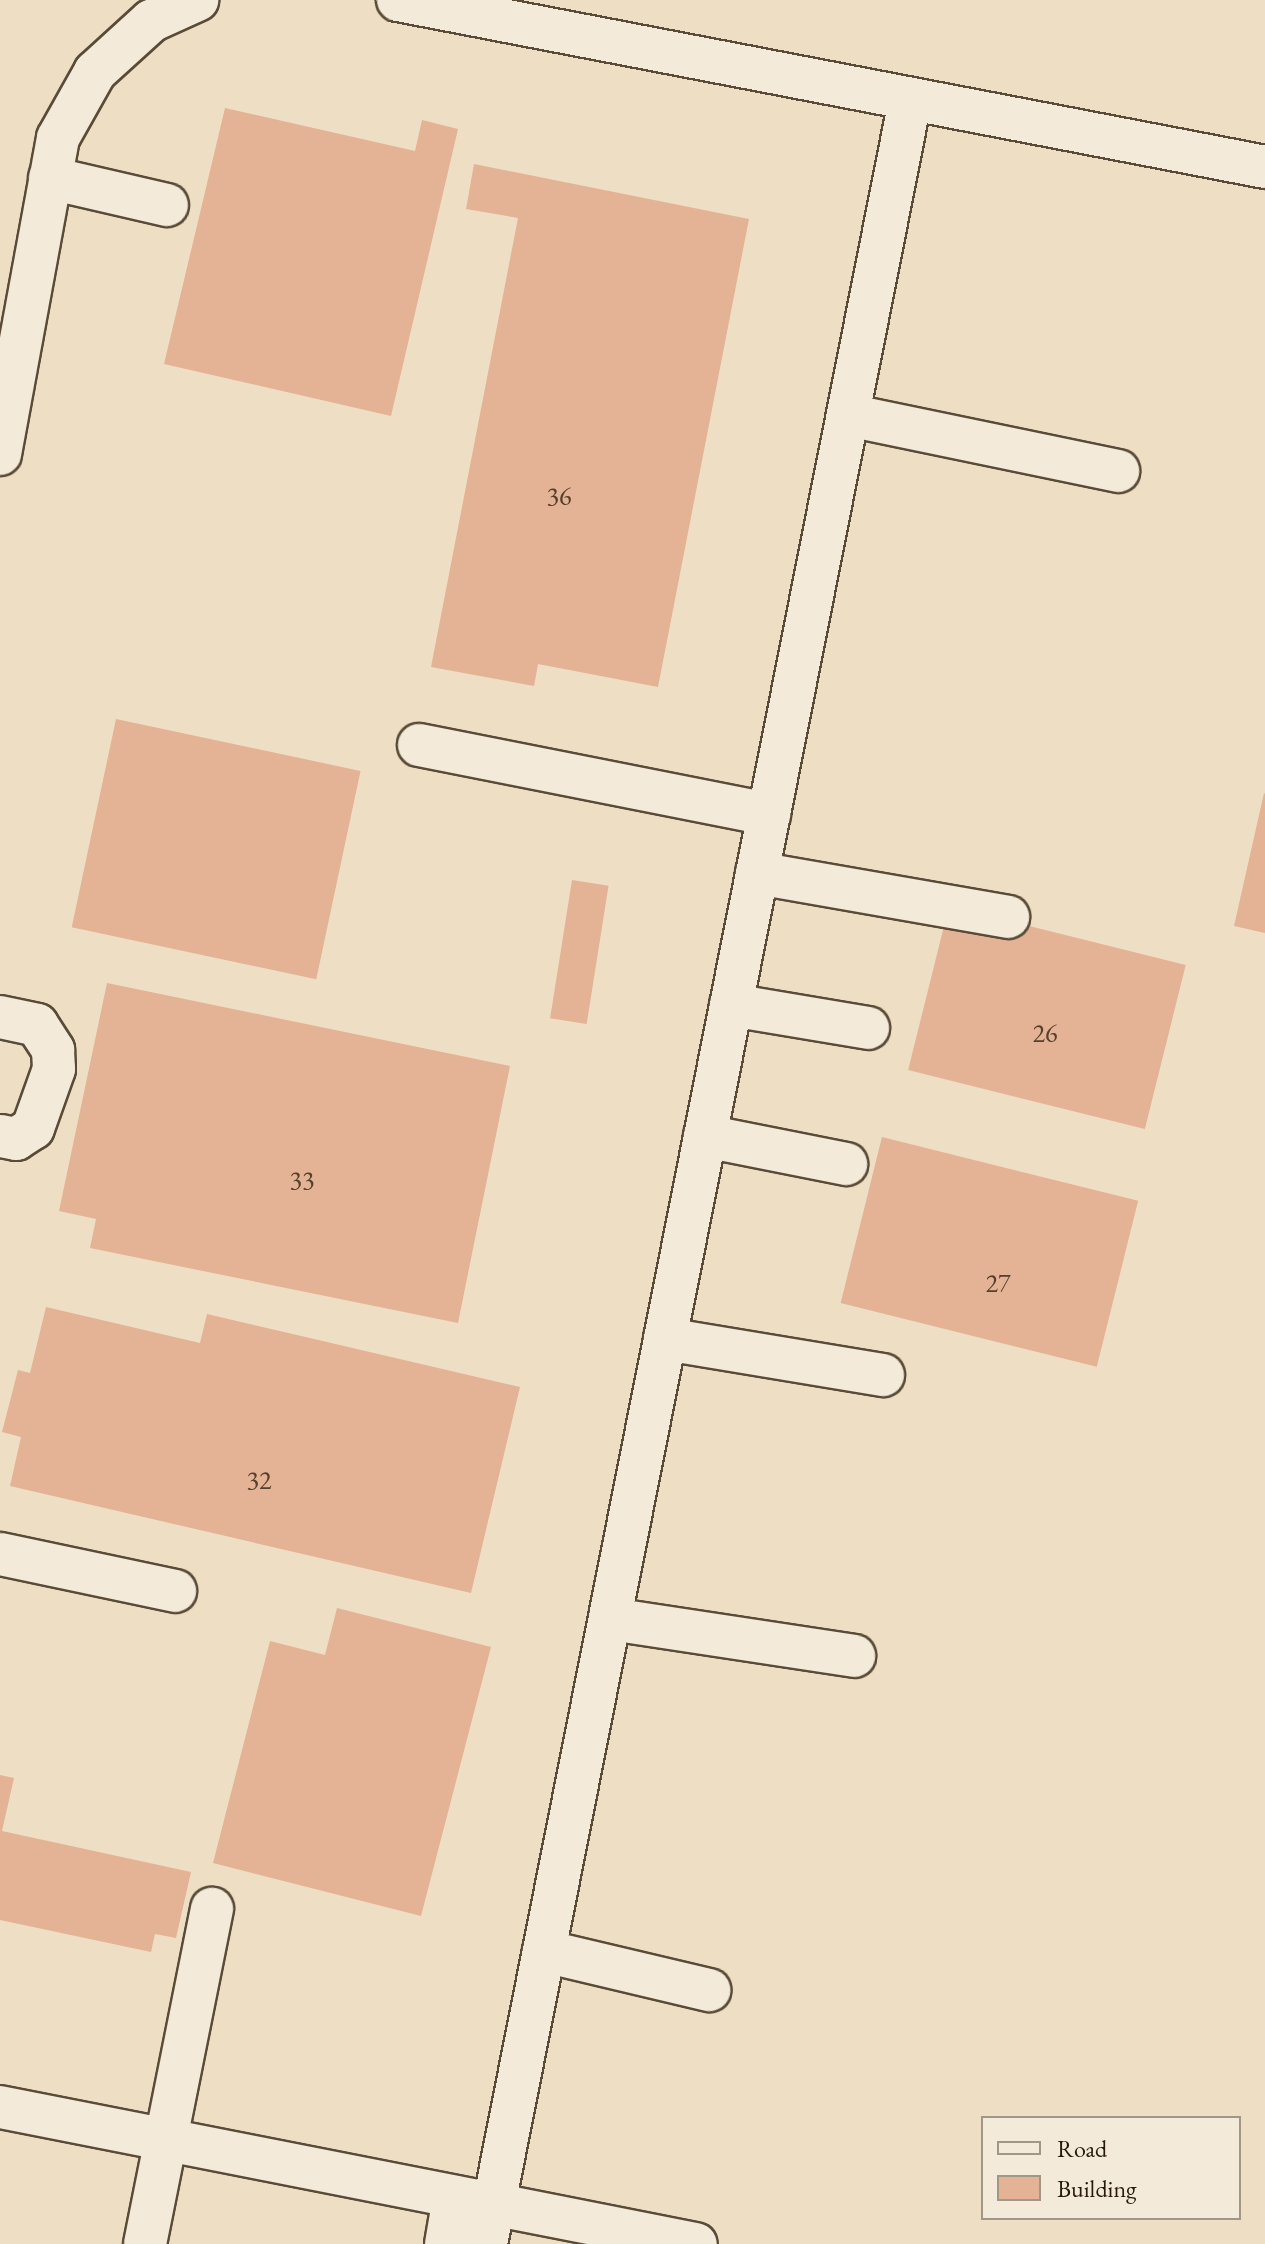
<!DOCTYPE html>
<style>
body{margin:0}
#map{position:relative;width:1265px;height:2244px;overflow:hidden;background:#eedfc4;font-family:"EB Garamond",serif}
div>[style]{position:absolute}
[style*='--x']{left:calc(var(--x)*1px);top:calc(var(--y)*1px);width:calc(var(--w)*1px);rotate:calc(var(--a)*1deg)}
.building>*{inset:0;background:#e4b295;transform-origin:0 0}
.roads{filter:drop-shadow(2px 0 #594b38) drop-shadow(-2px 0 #594b38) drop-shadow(0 2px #594b38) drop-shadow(0 -2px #594b38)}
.minor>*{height:42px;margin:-21px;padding:0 21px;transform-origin:21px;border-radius:21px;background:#f4ead9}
span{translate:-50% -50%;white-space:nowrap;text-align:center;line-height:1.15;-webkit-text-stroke:7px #f4ead9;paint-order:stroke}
.number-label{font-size:26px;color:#56402c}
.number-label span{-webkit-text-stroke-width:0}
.legend{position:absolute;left:981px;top:2116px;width:260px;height:104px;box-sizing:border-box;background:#f4ead9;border:2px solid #a29786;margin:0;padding:10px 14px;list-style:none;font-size:24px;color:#271a09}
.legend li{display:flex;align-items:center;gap:16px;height:40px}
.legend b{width:40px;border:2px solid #a29786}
</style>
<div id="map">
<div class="building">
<div style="clip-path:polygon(225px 108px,415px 151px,422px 120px,458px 129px,391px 416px,164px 364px)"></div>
<div style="clip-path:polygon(474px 164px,749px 219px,658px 687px,538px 664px,534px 686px,431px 667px,518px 218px,466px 209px)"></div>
<div style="left:116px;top:719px;width:250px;height:213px;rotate:12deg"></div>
<div style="clip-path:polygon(1264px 793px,1265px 794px,1265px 933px,1234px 926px)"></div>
<div style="left:572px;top:880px;width:37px;height:140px;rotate:9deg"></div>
<div style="left:949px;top:906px;width:244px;height:169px;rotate:14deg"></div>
<div style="clip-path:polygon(107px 983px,510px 1066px,458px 1323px,90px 1248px,96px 1219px,59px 1211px)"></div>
<div style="left:882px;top:1137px;width:264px;height:171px;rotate:14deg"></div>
<div style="clip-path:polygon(46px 1307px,200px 1343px,207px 1314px,520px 1387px,471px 1593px,10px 1486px,21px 1437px,2px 1432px,18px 1370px,30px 1373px)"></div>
<div style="clip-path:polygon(337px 1608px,491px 1647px,421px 1916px,213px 1863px,270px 1641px,325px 1655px)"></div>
<div style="clip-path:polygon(0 1775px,14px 1778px,2px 1831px,191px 1872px,176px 1938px,155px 1934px,151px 1952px,0 1920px)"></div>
</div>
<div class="roads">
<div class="minor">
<div style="--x:398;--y:0;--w:883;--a:10.9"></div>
<div style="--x:50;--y:178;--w:120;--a:13"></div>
<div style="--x:848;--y:415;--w:276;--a:11.7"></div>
<div style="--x:0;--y:454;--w:321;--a:-79.6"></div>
<div style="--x:58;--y:138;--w:76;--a:-60.7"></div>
<div style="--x:95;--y:72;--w:76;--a:-42.3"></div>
<div style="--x:151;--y:21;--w:51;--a:-24.5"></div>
<div style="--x:419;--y:745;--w:357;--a:11.2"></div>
<div style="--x:757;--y:873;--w:255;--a:9.9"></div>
<div style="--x:731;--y:1005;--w:139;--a:9.5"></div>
<div style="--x:0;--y:1017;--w:38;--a:12"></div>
<div style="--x:37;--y:1025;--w:30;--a:57"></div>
<div style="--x:53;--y:1050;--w:19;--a:87"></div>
<div style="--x:54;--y:1069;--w:63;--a:109.6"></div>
<div style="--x:33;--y:1128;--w:20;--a:147"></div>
<div style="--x:16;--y:1139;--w:16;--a:-169"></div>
<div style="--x:705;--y:1136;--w:144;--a:11.2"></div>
<div style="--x:665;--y:1339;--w:221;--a:9.4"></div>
<div style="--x:0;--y:1554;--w:179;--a:11.9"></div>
<div style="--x:610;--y:1619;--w:247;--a:8.6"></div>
<div style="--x:544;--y:1951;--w:170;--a:13.3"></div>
<div style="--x:0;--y:2107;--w:709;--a:11.14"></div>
<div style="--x:145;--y:2244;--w:342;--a:-78.7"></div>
<div style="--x:446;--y:2244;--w:48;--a:-80.3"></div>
<div style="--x:486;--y:2244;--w:2186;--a:-78.81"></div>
</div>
</div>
<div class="number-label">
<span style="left:559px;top:497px">36</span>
<span style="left:1045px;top:1034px">26</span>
<span style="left:302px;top:1181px">33</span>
<span style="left:998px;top:1284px">27</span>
<span style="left:259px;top:1481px">32</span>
</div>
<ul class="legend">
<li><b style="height:10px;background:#f4ead9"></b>Road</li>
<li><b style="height:22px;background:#e4b295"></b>Building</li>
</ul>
</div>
